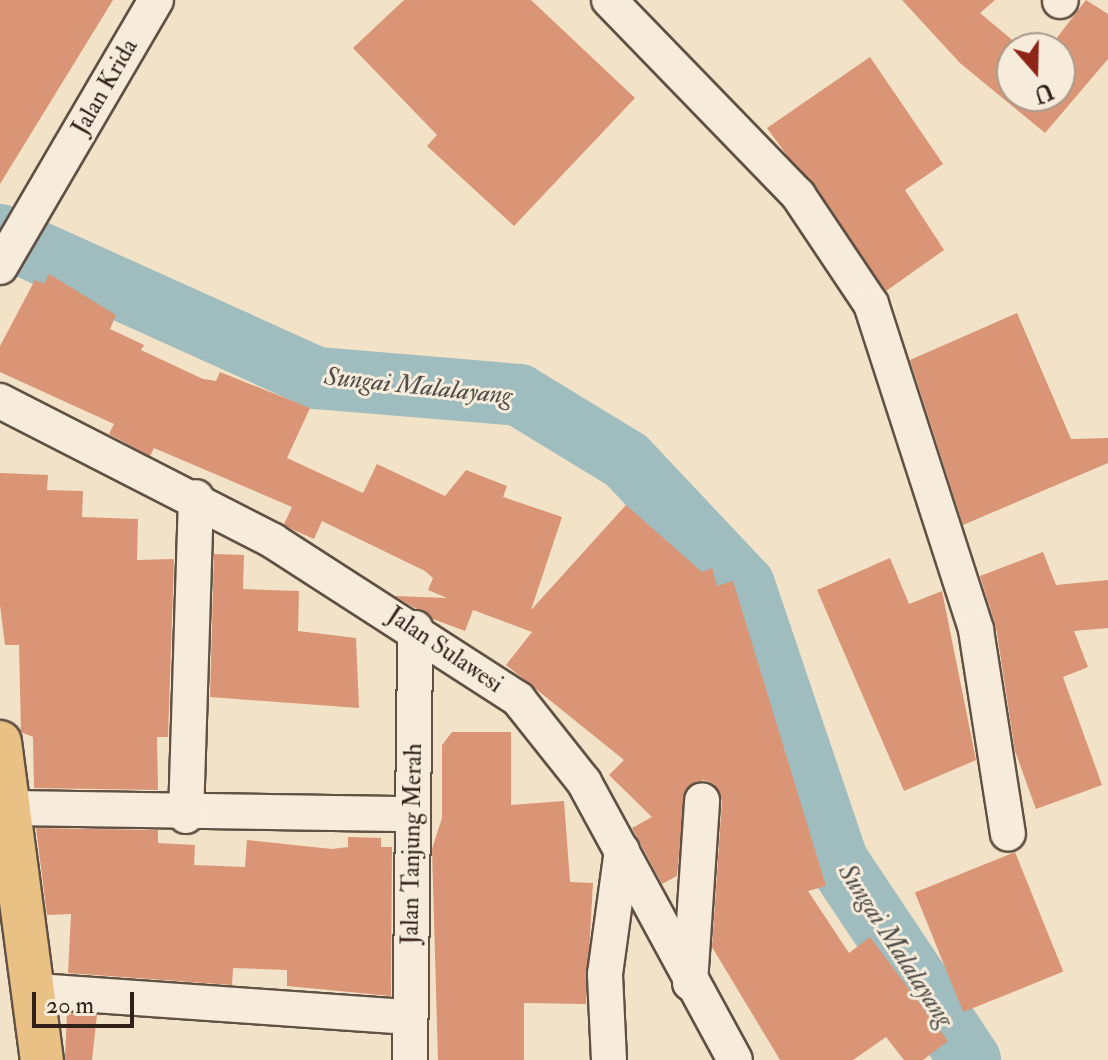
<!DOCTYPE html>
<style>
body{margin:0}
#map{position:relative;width:1108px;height:1060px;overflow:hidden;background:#f2e2c7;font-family:"IM FELL Double Pica",serif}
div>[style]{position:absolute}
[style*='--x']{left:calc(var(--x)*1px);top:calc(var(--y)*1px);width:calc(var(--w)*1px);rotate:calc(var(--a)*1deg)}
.river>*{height:62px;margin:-31px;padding:0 31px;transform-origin:31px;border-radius:31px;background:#9fbcbf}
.building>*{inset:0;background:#d99575;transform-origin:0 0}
.roads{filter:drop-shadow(2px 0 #615044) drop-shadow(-2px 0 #615044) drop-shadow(0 2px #615044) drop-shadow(0 -2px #615044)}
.minor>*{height:34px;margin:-17px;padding:0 17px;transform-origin:17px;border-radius:17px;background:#f7ecdb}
.major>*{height:42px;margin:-21px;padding:0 21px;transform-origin:21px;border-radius:21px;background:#e9c184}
span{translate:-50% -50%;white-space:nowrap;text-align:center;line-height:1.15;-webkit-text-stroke:6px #f7ecdb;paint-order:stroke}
.street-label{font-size:24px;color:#312019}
.water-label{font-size:26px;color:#524f4b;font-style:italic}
.north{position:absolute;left:996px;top:32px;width:80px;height:80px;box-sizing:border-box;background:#f7ecdb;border:2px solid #a89a8d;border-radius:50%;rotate:160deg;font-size:22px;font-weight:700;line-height:32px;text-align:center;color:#312019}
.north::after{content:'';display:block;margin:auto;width:28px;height:36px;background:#8f2418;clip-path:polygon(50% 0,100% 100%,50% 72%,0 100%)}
.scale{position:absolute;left:32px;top:992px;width:102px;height:36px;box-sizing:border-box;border:4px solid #312019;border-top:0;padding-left:10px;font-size:24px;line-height:28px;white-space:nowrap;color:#312019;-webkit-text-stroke:6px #f7ecdb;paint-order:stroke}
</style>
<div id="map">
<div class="river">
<div style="--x:0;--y:235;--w:348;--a:24.3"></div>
<div style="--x:317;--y:378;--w:203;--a:4.8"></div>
<div style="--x:519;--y:395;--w:125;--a:31.3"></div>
<div style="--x:626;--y:460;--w:172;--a:46.7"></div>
<div style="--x:744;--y:585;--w:293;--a:71.3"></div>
<div style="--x:838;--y:862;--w:238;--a:56.3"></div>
</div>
<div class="building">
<div style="clip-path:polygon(0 0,113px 0,0 184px)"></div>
<div style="clip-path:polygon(404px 0,531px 0,635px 98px,514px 226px,427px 146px,437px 135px,353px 48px)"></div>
<div style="clip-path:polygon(902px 0,995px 0,980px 13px,1022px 48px,1012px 48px,1012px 96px,1060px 96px,1060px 48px,1049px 48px,1086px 0,1108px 14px,1108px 59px,1045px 133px,960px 63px)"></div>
<div style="clip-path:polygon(870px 57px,943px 164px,905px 190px,944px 250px,886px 291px,767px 128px)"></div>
<div style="clip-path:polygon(49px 274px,116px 315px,110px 329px,144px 345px,141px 350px,203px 379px,216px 381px,220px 372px,310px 408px,287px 458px,363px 493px,377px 464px,445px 496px,466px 470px,507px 486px,503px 497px,562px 517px,531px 610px,626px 505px,702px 572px,712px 568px,717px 586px,733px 581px,826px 886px,808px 891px,849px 953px,870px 937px,948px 1041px,923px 1060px,904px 1060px,886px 1037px,853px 1060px,780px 1060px,712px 947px,722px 801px,714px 784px,703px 780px,685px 790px,677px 876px,662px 884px,632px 828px,652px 817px,609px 775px,624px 760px,506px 665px,532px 632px,473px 610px,465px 631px,433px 619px,395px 596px,447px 598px,428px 590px,433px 578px,425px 571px,322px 521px,314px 539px,289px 528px,284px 524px,292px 507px,154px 448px,150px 456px,109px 434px,114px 424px,0 372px,0 346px,35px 280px,44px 284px)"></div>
<div style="clip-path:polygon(1017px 313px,1071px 439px,1108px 438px,1108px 463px,963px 525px,910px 360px)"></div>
<div style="clip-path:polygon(0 473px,48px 475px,47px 490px,83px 491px,82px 517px,138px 519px,137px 560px,174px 559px,168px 737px,157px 737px,158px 790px,34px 788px,33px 737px,21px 732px,19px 645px,5px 645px,0 605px)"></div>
<div style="clip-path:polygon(1043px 552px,1056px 585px,1108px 580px,1108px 628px,1074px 631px,1088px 667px,1063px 677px,1102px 785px,1036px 809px,1015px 751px,996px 627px,980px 576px)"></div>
<div style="clip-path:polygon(214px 554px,244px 555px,243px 589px,299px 591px,298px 631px,356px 638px,359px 708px,210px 697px)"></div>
<div style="clip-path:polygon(890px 558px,909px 604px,942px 591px,976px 760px,904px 791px,817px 590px)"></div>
<div style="clip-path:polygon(452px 732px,511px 732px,511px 805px,564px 801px,570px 882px,593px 883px,586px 1004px,524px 1003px,524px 1060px,438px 1060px,432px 849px,442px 818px,442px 745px)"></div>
<div style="clip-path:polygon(36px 828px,158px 830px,158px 843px,195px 845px,194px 865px,245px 867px,247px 840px,332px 849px,348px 847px,348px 837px,381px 838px,381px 847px,392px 847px,391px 996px,287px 986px,287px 970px,233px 968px,232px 985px,68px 973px,71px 914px,47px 915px)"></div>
<div style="left:1015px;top:852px;width:129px;height:108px;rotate:68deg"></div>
<div style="clip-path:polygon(67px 1013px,97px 1015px,92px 1060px,65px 1060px)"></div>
</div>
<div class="roads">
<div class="minor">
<div style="--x:609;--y:0;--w:272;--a:45.9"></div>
<div style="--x:798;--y:195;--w:131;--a:56.2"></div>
<div style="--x:871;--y:304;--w:342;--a:72.1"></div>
<div style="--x:976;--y:630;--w:206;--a:81.1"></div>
<div style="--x:1060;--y:1;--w:1;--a:-45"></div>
<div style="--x:0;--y:267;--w:309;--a:-59.7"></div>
<div style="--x:0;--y:401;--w:307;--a:27.1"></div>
<div style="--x:273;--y:541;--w:292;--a:32.8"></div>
<div style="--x:518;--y:699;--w:106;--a:51.5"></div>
<div style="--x:584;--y:782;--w:316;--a:61.5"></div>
<div style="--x:11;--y:808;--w:401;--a:0.9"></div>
<div style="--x:186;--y:816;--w:319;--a:-88.2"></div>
<div style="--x:690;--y:983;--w:183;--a:-86.2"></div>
<div style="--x:36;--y:991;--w:375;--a:4"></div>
<div style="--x:410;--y:1060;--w:432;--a:-89.3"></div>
<div style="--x:609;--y:1060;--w:86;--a:-92.7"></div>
<div style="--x:605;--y:974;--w:125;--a:-82.2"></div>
</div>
<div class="major">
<div style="--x:0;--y:742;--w:321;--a:82.5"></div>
</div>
</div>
<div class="street-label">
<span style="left:105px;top:87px;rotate:-60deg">Jalan Krida</span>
<span style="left:445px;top:650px;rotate:34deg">Jalan Sulawesi</span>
<span style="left:412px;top:844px;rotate:-89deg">Jalan Tanjung Merah</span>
</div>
<div class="water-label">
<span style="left:418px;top:387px;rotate:6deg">Sungai Malalayang</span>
<span style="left:895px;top:946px;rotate:57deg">Sungai Malalayang</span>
</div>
<div class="north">U</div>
<div class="scale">20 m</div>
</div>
